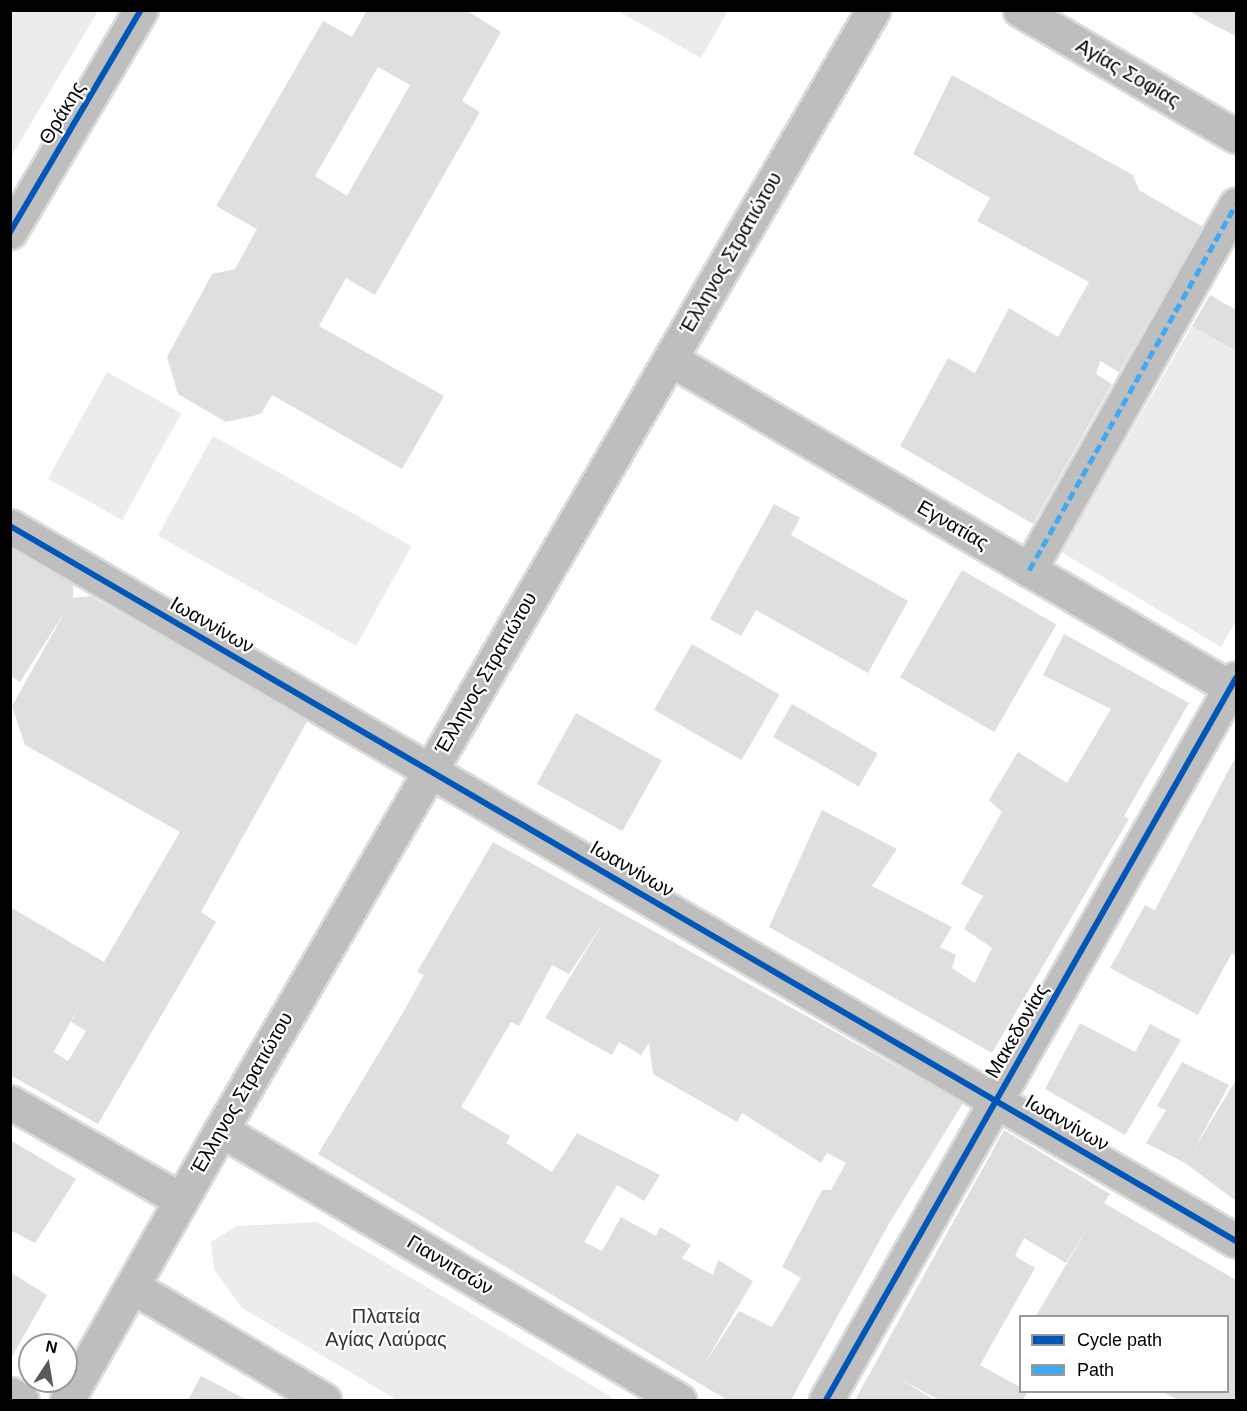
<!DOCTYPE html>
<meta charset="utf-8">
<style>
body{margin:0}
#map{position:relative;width:1247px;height:1411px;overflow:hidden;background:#fff;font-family:Arial,sans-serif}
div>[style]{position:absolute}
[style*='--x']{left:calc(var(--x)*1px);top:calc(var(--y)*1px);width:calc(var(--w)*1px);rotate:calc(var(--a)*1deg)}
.green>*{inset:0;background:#ececec;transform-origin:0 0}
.building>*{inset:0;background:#dfdfdf;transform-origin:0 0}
.roads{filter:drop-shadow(2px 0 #dbdbdb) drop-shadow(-2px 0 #dbdbdb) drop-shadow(0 2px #dbdbdb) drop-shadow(0 -2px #dbdbdb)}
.minor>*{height:33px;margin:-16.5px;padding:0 16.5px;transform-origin:16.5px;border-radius:16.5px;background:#bebebe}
.major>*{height:33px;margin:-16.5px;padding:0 16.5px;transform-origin:16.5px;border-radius:16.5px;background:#bebebe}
.quiet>*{height:4.5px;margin-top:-2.25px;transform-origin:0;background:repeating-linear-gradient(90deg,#3fa9f5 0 9px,transparent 0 13.5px)}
.cycleway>*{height:6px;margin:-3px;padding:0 3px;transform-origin:3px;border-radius:3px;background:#0057b8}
span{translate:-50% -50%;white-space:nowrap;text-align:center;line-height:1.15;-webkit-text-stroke:4.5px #fff;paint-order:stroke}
.street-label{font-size:20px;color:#000}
.park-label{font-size:20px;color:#333}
.frame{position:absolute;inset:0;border:12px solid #000;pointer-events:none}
.legend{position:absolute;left:1019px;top:1315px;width:210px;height:78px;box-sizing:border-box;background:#fff;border:2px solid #999;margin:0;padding:8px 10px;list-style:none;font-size:18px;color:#000}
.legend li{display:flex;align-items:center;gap:12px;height:30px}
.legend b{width:30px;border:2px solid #999}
.north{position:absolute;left:18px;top:1333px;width:60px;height:60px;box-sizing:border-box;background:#fff;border:2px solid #999;border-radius:50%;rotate:12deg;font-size:16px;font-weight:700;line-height:24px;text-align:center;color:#000}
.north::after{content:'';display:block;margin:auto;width:21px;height:27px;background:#595959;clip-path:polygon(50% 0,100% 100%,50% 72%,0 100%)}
</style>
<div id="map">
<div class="green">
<div style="clip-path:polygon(11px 10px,98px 11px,11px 157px,10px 11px)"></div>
<div style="clip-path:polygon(618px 11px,728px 11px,701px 58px)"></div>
<div style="clip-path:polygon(1192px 326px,1236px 351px,1236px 621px,1221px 647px,1061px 552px)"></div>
<div style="left:107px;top:372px;width:85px;height:122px;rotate:29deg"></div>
<div style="left:213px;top:436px;width:227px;height:114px;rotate:29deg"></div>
<div style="clip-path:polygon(317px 1222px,553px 1362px,616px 1400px,397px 1400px,242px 1308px,214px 1269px,211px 1242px,237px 1226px)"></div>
</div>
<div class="building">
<div style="clip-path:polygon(evenodd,367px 10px,466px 10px,501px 32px,462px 101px,480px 112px,375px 295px,346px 278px,319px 326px,444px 396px,402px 469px,272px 395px,261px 414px,226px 422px,178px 394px,167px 357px,212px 274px,235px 269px,257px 229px,216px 206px,323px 21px,352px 37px,367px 10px,378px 67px,410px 85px,347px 196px,315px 176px,378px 67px)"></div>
<div style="clip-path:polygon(1187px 10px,1236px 10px,1236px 36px,1212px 24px)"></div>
<div style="clip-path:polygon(952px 75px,1133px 175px,1139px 190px,1203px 227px,1119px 372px,1100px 361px,1096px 374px,1112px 384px,1033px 524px,900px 446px,948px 358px,975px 373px,1009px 308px,1058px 337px,1089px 282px,977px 221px,990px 198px,913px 154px)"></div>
<div style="clip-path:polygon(1210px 295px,1236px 310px,1236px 351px,1192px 326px)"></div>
<div style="clip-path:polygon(774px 504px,800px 518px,791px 535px,908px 601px,868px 673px,756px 610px,741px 636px,710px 619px)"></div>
<div style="clip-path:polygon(evenodd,10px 548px,73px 584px,73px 598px,90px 596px,308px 720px,201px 912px,216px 922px,98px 1124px,10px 1075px,10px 907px,104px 962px,180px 832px,25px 745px,12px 706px,66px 610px,20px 682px,10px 676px,10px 548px,90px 987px,71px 1022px,86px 1031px,68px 1061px,54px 1052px,43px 1071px,90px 987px)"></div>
<div style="left:962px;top:570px;width:109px;height:124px;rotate:30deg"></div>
<div style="clip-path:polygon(1064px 634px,1189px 703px,1124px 816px,1129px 819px,992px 1053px,769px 927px,822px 810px,897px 849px,872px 886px,952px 927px,940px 947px,956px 955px,952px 968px,975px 983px,992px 948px,964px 929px,983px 896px,961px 884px,1002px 812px,989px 800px,1018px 752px,1067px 783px,1111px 709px,1043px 675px)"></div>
<div style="left:692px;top:644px;width:101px;height:76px;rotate:30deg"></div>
<div style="left:792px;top:704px;width:99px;height:38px;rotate:30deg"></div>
<div style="left:576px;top:713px;width:98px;height:81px;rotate:29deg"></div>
<div style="clip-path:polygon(1236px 756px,1236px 956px,1232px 953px,1198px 1015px,1110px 968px,1145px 905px,1155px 910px)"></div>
<div style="clip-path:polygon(evenodd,493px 842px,963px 1103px,890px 1222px,791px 1400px,727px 1400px,318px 1154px,401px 1016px,424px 975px,417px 972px,493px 842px,603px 923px,545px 1018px,612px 1055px,619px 1042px,641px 1055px,649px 1043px,653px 1074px,737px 1122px,742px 1113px,821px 1163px,827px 1153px,846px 1163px,831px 1190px,822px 1190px,782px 1267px,801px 1278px,772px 1327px,739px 1311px,703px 1366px,753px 1281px,718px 1260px,713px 1275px,682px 1258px,691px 1245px,660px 1227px,656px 1236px,621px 1217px,602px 1251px,584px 1242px,617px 1185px,644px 1201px,660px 1175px,577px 1133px,552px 1172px,506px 1143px,510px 1136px,461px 1107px,511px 1022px,519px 1026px,552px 965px,569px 974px,603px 923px)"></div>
<div style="clip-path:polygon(1080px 1023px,1135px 1052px,1150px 1024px,1181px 1040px,1125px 1135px,1045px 1089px)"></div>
<div style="clip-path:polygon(1182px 1062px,1229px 1085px,1193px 1151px,1236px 1080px,1236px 1201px,1185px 1163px,1146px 1143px,1166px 1110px,1157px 1106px)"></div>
<div style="clip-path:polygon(1004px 1130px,1110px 1194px,1104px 1203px,1236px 1280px,1236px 1400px,1178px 1400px,1163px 1392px,1228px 1392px,1228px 1316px,1036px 1316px,1090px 1224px,1066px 1263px,1024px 1238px,1015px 1256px,1035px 1268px,980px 1365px,1020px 1387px,1020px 1392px,1027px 1392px,1023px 1400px,939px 1400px,896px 1377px,935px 1400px,855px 1400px)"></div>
<div style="clip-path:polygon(10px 1140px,76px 1179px,35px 1243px,10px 1230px)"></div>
<div style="clip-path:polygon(10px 1272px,47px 1295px,10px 1360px)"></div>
<div style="clip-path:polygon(201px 1376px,247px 1400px,188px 1400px)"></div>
</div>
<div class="roads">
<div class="minor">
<div style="--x:10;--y:232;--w:258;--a:-59.5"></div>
<div style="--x:670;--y:359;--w:656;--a:30.39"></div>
<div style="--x:10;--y:526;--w:1419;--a:30.25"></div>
<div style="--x:1029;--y:570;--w:420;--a:-60.5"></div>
<div style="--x:10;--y:1102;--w:197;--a:29.8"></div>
<div style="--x:221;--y:1130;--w:532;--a:30.52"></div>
<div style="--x:133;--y:1287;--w:222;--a:30.6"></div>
<div style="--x:10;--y:1394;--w:13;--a:27"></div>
<div style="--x:826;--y:1400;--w:830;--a:-60.41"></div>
</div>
<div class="major">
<div style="--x:1020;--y:10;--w:250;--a:30.3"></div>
<div style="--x:67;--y:1400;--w:311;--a:-60.3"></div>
<div style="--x:221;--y:1130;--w:1296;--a:-59.79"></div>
</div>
</div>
<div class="quiet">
<div style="--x:1029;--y:570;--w:420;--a:-60.5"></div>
</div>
<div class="cycleway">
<div style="--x:10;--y:232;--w:258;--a:-59.5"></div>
<div style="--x:10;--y:526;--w:1419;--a:30.25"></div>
<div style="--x:826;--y:1400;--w:830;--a:-60.41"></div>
</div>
<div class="street-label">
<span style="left:1128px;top:73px;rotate:30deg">Αγίας Σοφίας</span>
<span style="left:62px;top:113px;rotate:-59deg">Θράκης</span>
<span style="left:731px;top:253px;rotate:-60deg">Έλληνος Στρατιώτου</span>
<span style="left:953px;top:525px;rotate:30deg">Εγνατίας</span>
<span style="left:212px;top:625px;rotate:30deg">Ιωαννίνων</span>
<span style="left:486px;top:673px;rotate:-60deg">Έλληνος Στρατιώτου</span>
<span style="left:632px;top:869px;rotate:30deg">Ιωαννίνων</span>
<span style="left:1017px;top:1031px;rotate:-60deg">Μακεδονίας</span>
<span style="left:242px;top:1093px;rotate:-60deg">Έλληνος Στρατιώτου</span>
<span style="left:1067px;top:1123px;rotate:30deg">Ιωαννίνων</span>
<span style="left:450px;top:1265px;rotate:31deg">Γιαννιτσών</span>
</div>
<div class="park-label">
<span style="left:386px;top:1328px">Πλατεία<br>Αγίας Λαύρας</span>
</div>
<div class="frame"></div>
<ul class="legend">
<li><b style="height:8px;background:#0057b8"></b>Cycle path</li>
<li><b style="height:8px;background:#3fa9f5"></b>Path</li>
</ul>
<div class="north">N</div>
</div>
